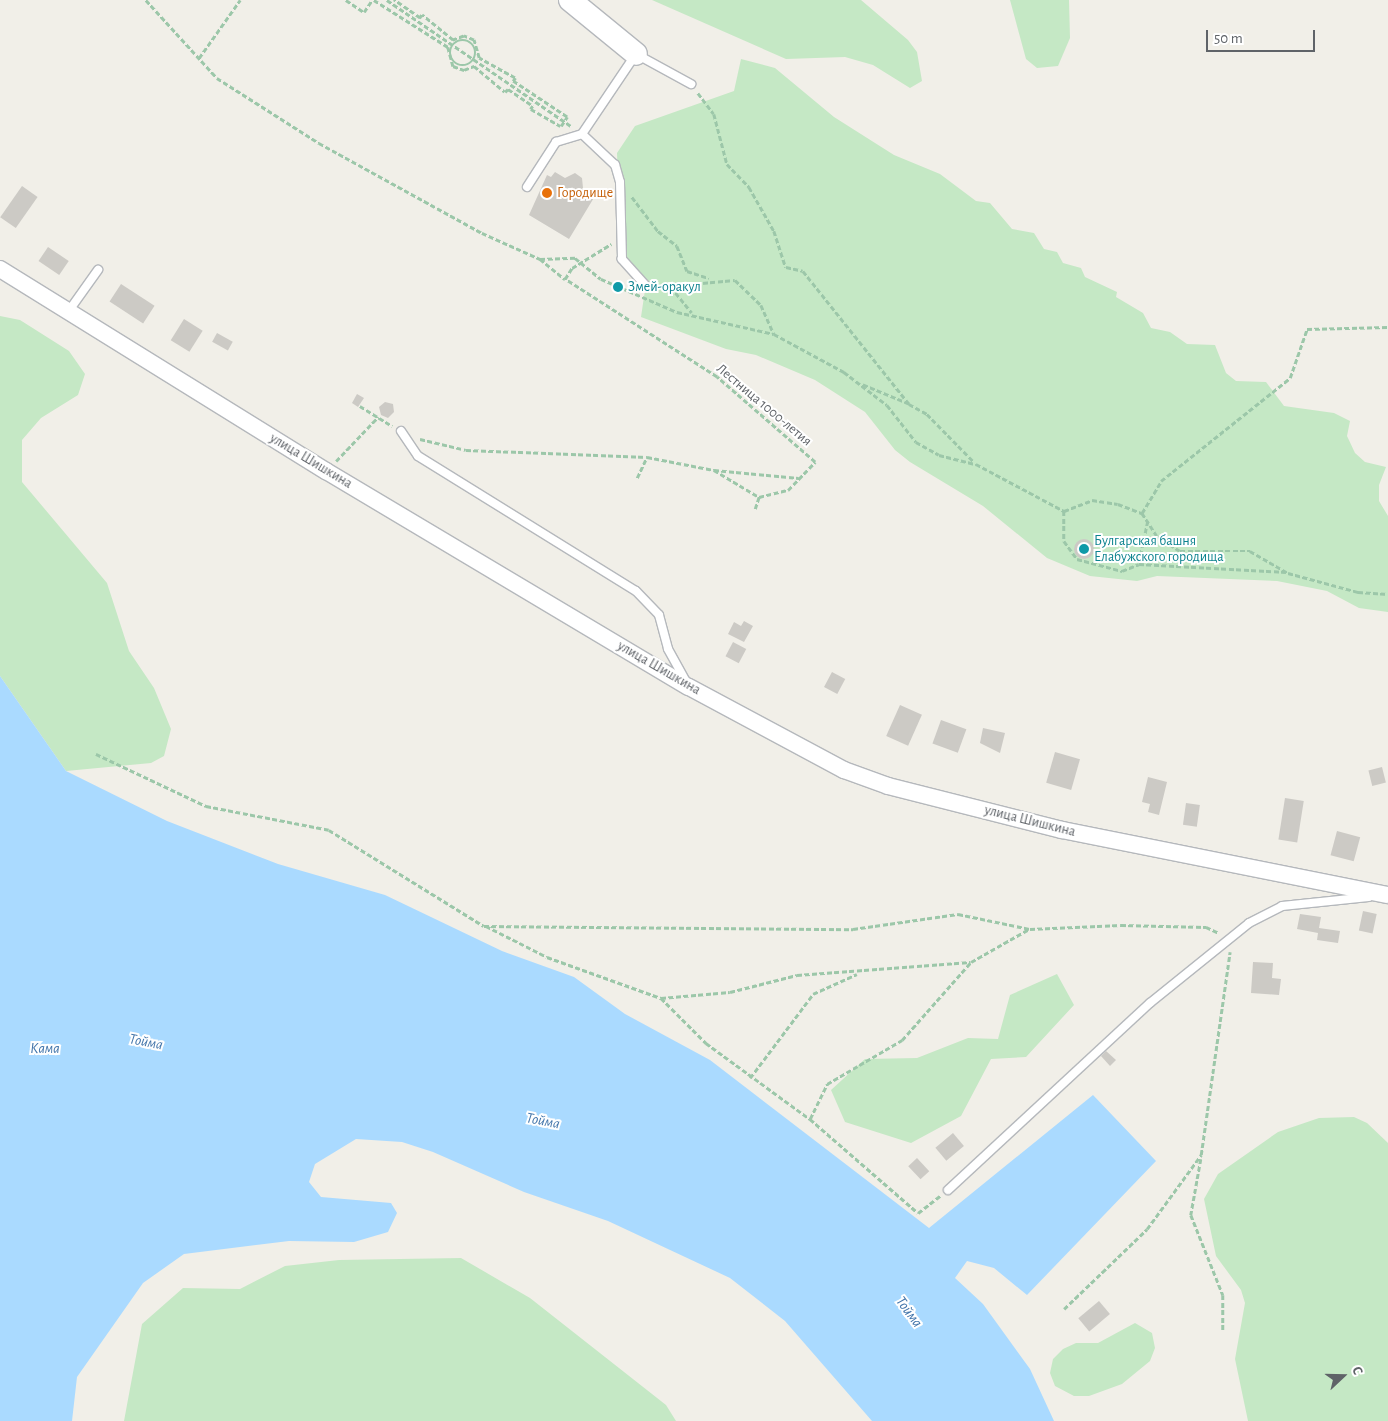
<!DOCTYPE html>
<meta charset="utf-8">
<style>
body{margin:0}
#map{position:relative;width:1388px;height:1421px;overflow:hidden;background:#f1efe8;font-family:"Alegreya Sans",sans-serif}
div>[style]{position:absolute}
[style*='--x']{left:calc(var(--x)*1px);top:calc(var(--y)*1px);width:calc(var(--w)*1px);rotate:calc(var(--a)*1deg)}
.green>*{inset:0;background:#c5e8c5}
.water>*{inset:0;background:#aadaff}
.building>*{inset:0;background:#cccac5;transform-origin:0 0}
.round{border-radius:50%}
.path>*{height:2.5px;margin-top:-1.25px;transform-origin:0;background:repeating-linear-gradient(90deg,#9cc7a9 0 5px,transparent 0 7.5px)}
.path>.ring{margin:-1.25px;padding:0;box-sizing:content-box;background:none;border:2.5px solid #9cc7a9;border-radius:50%}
.roads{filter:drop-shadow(1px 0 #b5b8bc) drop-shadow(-1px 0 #b5b8bc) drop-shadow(0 1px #b5b8bc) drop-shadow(0 -1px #b5b8bc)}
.lane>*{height:8px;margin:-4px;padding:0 4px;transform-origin:4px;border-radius:4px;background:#fff}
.street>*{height:16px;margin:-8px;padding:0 8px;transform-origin:8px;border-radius:8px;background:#fff}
.secondary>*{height:22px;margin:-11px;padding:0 11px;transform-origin:11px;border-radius:11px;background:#fff}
.dots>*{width:14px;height:14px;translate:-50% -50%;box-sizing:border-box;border:2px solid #fff;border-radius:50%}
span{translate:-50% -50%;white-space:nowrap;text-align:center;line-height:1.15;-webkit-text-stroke:4px #fff;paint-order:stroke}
.food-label{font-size:14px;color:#c56008}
.left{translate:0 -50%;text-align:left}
.culture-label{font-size:14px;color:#0d838f}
.street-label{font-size:14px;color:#5f6368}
.water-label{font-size:15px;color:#4174aa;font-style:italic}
.north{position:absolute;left:1318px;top:1351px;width:50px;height:50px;-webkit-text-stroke:4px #fff;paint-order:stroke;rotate:69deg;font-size:14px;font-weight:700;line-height:20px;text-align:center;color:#5f6368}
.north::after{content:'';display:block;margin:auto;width:18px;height:22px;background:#5f6368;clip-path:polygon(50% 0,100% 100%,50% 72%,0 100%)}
.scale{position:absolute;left:1206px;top:30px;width:109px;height:22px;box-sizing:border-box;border:2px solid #5f6368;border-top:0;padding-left:6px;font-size:15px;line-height:18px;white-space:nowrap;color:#5f6368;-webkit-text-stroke:4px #fff;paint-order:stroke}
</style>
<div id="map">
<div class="green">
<div style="clip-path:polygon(652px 0,861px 0,908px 40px,917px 52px,922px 81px,910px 88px,873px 65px,845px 57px,786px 59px)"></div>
<div style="clip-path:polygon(1010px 0,1069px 0,1070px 38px,1058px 66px,1037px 68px,1026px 59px)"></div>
<div style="clip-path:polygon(741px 59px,775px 68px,834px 117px,894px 155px,940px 174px,976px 201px,990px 203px,1012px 229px,1034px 233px,1044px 249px,1057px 252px,1063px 263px,1081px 268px,1085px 277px,1117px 292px,1116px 297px,1143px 313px,1151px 328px,1170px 332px,1187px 344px,1215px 345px,1226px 373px,1236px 381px,1266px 382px,1284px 406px,1334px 413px,1350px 421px,1347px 436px,1355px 453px,1365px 462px,1386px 467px,1379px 485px,1379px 501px,1388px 516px,1388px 612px,1359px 608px,1327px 591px,1277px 581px,1157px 576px,1137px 581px,1090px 576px,1047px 558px,983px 506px,910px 462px,895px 450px,865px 412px,815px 380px,756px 355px,726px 349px,641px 317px,645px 290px,621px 262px,617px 153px,635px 126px,734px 91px)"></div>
<div style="clip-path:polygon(0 316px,20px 320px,69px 351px,85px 374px,78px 395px,41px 418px,22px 440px,22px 482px,107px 583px,129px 651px,154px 688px,171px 729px,164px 756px,151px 763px,66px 771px,0 676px)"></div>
<div style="clip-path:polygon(1057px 974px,1074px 1005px,1026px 1057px,991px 1059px,961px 1116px,911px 1143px,845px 1122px,831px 1090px,865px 1059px,917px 1058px,968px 1038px,998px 1039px,1010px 995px)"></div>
<div style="clip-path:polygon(1354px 1117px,1367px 1123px,1388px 1143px,1388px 1421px,1248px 1421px,1235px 1359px,1245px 1303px,1241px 1290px,1216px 1256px,1204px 1199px,1218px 1174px,1278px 1132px,1319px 1118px)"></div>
<div style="clip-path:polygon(461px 1258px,530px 1298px,666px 1405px,676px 1421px,124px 1421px,142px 1324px,183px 1288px,240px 1289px,285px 1266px,339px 1260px)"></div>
<div style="clip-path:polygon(1135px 1323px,1152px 1333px,1155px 1348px,1150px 1361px,1122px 1384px,1089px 1396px,1074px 1396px,1055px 1386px,1050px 1373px,1053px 1359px,1063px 1349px,1076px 1343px,1098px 1343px)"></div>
</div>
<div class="water">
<div style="clip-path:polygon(0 676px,66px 771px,167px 821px,278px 864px,385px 895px,502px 951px,574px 977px,625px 1014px,710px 1060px,929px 1228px,1093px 1095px,1156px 1161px,1027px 1295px,994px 1268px,967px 1261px,955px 1278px,983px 1304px,1030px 1369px,1054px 1421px,872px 1421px,785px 1321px,730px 1278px,608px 1221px,524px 1192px,433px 1152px,402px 1142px,356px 1139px,315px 1164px,309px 1182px,321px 1197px,391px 1203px,397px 1213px,388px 1232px,354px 1242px,289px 1241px,184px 1254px,143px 1283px,77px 1377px,72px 1421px,0 1421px)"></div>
</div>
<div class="building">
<div style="clip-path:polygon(555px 172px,565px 178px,575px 173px,582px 178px,583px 188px,595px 196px,569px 239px,529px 215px,547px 175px,551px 177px)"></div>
<div style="left:22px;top:186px;width:19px;height:38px;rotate:35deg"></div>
<div style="left:48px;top:247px;width:25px;height:17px;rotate:34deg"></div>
<div style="left:121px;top:284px;width:40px;height:21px;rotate:33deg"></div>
<div style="left:184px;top:319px;width:22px;height:25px;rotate:32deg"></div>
<div style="left:217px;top:333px;width:18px;height:10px;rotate:29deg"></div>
<div style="clip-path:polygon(357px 394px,364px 398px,358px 407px,352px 403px)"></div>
<div style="clip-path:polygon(385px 402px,393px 404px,394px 412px,388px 418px,381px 415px,379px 407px)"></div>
<div class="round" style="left:1074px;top:539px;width:20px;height:20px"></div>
<div style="clip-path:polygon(744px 621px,753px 626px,744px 642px,728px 634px,734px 622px,741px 626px)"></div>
<div style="left:733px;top:642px;width:15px;height:16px;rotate:28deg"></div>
<div style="left:832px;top:672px;width:15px;height:17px;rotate:28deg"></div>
<div style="left:900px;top:705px;width:24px;height:34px;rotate:24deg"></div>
<div style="left:941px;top:720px;width:27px;height:25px;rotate:20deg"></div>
<div style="clip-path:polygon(983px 728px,1005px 733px,1000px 753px,980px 743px)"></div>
<div style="left:1055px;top:752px;width:26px;height:32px;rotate:16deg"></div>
<div style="left:1382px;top:767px;width:16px;height:14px;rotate:76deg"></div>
<div style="clip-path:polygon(1148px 777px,1167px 782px,1159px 815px,1148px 812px,1150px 804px,1142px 802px)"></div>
<div style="left:1285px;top:798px;width:19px;height:42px;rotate:9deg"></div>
<div style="left:1186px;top:803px;width:14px;height:22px;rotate:8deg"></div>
<div style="left:1337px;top:831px;width:24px;height:25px;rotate:15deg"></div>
<div style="left:1363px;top:911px;width:14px;height:20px;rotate:12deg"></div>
<div style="clip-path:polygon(1300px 914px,1321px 917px,1319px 928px,1340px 931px,1338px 943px,1317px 940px,1318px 933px,1297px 929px)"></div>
<div style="clip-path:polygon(1253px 962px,1273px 963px,1272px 978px,1281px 979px,1279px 995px,1251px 993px)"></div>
<div style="clip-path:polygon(1106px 1051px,1116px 1060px,1110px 1066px,1101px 1056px)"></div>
<div style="left:953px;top:1133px;width:17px;height:23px;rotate:50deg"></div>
<div style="left:917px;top:1158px;width:18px;height:12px;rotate:47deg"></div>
<div style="left:1099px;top:1301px;width:17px;height:27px;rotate:50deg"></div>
</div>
<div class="path">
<div style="--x:146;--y:0;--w:105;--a:47.7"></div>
<div style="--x:217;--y:78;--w:121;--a:32.5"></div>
<div style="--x:319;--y:143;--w:186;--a:28.9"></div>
<div style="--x:482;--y:233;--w:64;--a:24.1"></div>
<div style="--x:540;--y:259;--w:35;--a:-2"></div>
<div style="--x:575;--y:258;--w:33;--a:39"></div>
<div style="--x:601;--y:279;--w:83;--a:23.5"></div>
<div style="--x:677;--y:312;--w:99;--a:12.8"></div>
<div style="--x:346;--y:0;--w:22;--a:34"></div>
<div style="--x:364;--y:12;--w:14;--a:-56"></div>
<div style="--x:374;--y:0;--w:88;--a:32.4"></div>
<div style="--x:448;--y:47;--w:20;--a:75"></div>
<div style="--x:453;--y:66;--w:12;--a:20"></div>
<div style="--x:464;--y:70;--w:11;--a:-22"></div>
<div style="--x:474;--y:66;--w:40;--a:40"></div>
<div style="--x:505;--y:92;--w:4;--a:-45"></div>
<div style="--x:508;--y:89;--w:30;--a:34"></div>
<div style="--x:533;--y:106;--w:4;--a:124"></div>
<div style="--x:531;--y:109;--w:34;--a:30"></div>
<div style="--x:561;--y:126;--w:11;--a:-56"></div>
<div style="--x:567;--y:117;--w:65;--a:-146.3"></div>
<div style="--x:513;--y:81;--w:4;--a:-56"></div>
<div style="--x:515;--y:78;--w:41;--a:-150.9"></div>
<div style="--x:479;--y:58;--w:19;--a:-106"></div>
<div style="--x:474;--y:40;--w:11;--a:-158"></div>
<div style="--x:464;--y:36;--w:12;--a:160"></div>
<div style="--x:453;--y:40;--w:40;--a:-141"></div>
<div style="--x:422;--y:15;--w:4;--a:124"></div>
<div style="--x:420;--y:18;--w:32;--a:-145"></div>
<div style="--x:387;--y:0;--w:223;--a:34.4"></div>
<div class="ring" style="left:450px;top:40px;width:23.5px;height:23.5px"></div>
<div style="--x:199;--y:58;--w:71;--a:-54.7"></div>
<div style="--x:698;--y:93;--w:26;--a:53"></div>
<div style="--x:714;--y:114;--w:52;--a:75.4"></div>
<div style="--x:727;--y:164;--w:32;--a:46"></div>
<div style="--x:749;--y:187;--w:51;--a:60.4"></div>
<div style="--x:774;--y:231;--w:38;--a:72"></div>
<div style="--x:786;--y:267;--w:17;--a:13"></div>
<div style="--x:803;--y:271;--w:170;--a:51.4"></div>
<div style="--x:909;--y:404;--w:50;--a:-157.6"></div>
<div style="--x:632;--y:197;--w:43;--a:52.6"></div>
<div style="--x:658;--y:231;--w:24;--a:38"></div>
<div style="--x:677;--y:246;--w:27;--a:68"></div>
<div style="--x:687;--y:271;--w:23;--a:18"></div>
<div style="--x:540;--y:259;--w:32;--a:39"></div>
<div style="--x:658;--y:287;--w:77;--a:-5.2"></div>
<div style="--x:735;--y:280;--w:36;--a:44"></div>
<div style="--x:761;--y:305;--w:32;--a:66"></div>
<div style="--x:774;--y:334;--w:80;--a:28.5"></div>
<div style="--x:844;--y:372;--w:54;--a:37.5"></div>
<div style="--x:887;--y:405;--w:47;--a:51.9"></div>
<div style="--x:916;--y:442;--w:26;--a:29"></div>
<div style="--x:939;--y:455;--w:38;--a:14"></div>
<div style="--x:976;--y:464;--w:100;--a:28.1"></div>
<div style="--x:671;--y:287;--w:33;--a:51"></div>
<div style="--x:909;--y:404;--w:21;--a:29"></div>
<div style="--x:927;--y:414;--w:67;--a:45.6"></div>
<div style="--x:360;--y:406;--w:38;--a:32"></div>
<div style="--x:420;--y:439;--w:47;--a:13.4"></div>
<div style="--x:466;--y:450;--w:181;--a:2.2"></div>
<div style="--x:647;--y:457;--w:68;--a:11"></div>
<div style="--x:714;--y:470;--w:52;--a:31"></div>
<div style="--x:759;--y:497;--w:30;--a:-14"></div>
<div style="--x:788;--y:490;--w:39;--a:-46"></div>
<div style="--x:815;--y:462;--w:130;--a:-139.1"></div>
<div style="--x:717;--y:377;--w:181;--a:-147.2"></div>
<div style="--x:565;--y:279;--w:13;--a:-58"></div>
<div style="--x:572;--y:268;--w:46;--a:-31.6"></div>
<div style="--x:336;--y:461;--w:61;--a:-46.3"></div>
<div style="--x:714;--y:470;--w:85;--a:5.4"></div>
<div style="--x:637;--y:478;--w:23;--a:-65"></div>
<div style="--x:755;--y:509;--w:13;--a:-72"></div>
<div style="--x:1064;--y:511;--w:30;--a:-21"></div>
<div style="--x:1092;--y:500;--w:26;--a:9"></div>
<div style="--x:1118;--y:504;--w:26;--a:21"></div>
<div style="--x:1142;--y:513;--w:27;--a:57"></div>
<div style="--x:1157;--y:536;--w:27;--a:33"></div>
<div style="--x:1180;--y:551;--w:70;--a:0"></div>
<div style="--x:1250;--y:551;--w:44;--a:30.1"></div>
<div style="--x:1288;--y:573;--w:73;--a:15.2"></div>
<div style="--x:1358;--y:592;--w:30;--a:4"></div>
<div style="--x:1064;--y:511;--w:30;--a:90"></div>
<div style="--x:1064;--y:541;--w:22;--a:54"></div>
<div style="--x:1077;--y:559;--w:47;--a:14.9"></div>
<div style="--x:1122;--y:571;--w:18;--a:-22"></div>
<div style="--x:1142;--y:513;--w:37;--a:-59"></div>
<div style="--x:1161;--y:481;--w:165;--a:-38.6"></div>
<div style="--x:1290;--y:378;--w:52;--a:-70.9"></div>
<div style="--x:1307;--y:329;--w:81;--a:-1.4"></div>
<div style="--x:1148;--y:521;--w:44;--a:101.8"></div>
<div style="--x:1139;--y:564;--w:147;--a:3.1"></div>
<div style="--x:96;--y:754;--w:122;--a:25.3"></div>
<div style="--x:206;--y:806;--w:125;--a:11"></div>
<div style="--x:329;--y:830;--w:182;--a:31.8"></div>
<div style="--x:484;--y:926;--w:369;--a:0.5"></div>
<div style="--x:853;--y:929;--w:106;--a:-8.1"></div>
<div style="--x:958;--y:914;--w:74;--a:11.8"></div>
<div style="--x:1030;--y:929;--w:91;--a:-2.5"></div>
<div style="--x:1121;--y:925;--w:85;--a:1.3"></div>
<div style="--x:1206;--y:927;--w:14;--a:25"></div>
<div style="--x:486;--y:926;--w:68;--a:26.9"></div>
<div style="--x:547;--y:957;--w:121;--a:19.8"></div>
<div style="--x:661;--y:998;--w:69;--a:-5"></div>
<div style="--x:730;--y:992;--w:69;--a:-14.2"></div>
<div style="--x:797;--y:975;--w:174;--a:-4.3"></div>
<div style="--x:971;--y:962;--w:67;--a:-29.6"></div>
<div style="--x:661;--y:998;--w:64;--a:45"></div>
<div style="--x:706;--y:1043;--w:129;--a:36.2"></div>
<div style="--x:810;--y:1119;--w:143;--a:41"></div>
<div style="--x:918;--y:1213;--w:28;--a:-38"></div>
<div style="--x:750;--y:1078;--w:105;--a:-53.1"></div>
<div style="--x:813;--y:994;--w:48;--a:-24.4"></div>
<div style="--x:810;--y:1119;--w:39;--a:-64"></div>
<div style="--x:827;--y:1084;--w:87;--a:-30.4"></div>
<div style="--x:902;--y:1040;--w:104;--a:-48.5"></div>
<div style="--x:1201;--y:1159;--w:57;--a:100.1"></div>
<div style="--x:1191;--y:1215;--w:86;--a:68.2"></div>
<div style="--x:1223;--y:1295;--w:36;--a:90"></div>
<div style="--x:1064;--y:1309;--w:115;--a:-43.9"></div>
<div style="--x:1147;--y:1229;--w:92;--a:-53.9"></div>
<div style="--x:1201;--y:1155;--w:205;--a:-81.9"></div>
</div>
<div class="roads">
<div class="lane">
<div style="--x:527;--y:187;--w:54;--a:-57.2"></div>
<div style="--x:556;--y:142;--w:27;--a:-17"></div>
<div style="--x:647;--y:287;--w:38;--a:-132"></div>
<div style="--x:622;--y:259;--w:77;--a:-91.5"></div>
<div style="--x:620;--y:182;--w:18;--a:-106"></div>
<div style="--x:615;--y:165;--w:45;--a:-136.8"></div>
<div style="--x:582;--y:134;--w:97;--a:-56"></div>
<div style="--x:636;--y:54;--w:63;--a:28.6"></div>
<div style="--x:68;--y:312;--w:52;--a:-54.5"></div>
<div style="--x:401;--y:431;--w:30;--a:56"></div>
<div style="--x:418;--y:456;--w:256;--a:31.8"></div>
<div style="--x:636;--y:591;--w:33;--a:46"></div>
<div style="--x:659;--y:615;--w:35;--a:75"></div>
<div style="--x:668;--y:649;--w:35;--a:61"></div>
<div style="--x:948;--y:1190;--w:275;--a:-42.8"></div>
<div style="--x:1150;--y:1003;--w:127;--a:-38.9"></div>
<div style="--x:1249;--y:923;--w:37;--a:-27"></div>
<div style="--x:1282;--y:906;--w:87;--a:-5.9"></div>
</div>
<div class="street">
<div style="--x:0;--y:269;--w:384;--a:31.8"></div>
<div style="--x:326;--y:471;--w:422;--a:30.8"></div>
<div style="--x:689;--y:687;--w:176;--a:28.2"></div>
<div style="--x:844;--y:770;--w:47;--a:20"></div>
<div style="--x:888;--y:786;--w:179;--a:14.2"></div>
<div style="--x:1062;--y:830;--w:332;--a:11.3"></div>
</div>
<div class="secondary">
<div style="--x:570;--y:0;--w:85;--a:39.3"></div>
</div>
</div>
<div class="dots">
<div style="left:547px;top:193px;background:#e8710a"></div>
<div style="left:618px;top:287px;background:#0f9aa8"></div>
<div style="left:1084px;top:549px;background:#0f9aa8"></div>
</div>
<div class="food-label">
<span class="left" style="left:557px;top:193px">Городище</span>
</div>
<div class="culture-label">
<span class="left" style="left:628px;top:287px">Змей-оракул</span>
<span class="left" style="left:1094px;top:549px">Булгарская башня<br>Елабужского городища</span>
</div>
<div class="street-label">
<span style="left:764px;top:405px;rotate:40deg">Лестница 1000-летия</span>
<span style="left:311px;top:461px;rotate:31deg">улица Шишкина</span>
<span style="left:659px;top:668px;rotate:30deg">улица Шишкина</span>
<span style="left:1030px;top:821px;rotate:14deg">улица Шишкина</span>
</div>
<div class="water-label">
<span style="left:146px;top:1042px;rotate:11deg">Тойма</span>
<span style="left:45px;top:1049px">Кама</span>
<span style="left:543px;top:1121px;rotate:11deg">Тойма</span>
<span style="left:909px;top:1312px;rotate:54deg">Тойма</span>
</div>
<div class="north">С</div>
<div class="scale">50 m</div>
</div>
